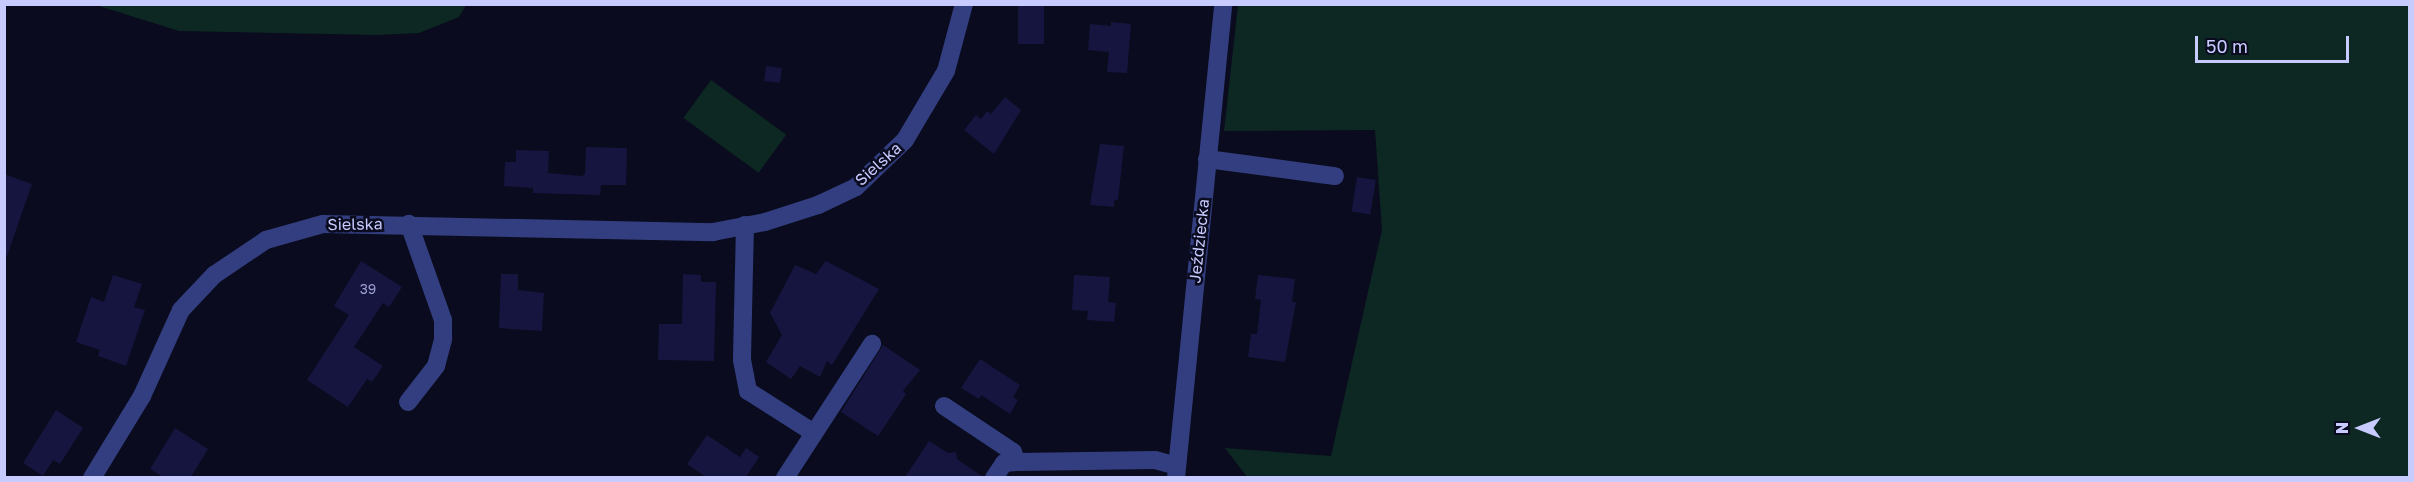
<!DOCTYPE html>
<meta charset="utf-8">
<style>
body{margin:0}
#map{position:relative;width:2414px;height:482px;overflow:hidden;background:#0a0b1e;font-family:"Golos Text",sans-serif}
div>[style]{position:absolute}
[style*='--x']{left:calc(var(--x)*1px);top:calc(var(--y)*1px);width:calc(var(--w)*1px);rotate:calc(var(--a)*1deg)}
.green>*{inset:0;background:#0d2822;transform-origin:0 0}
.building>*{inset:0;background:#16153f;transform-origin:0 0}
.minor>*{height:18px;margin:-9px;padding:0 9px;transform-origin:9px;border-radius:9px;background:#323e7f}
span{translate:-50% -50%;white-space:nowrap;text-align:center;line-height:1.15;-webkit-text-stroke:5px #0a0b1e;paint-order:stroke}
.number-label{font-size:14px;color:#9b9ecf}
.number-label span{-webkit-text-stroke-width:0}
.street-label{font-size:16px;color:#c7cbff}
.frame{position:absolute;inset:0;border:6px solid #c7cbff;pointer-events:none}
.north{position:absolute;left:2330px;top:398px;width:60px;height:60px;-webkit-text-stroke:4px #0a0b1e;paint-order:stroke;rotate:270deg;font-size:16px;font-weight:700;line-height:24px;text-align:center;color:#c7cbff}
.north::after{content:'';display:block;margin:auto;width:21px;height:27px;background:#c7cbff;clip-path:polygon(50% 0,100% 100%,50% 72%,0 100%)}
.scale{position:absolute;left:2195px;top:36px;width:154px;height:27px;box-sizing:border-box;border:3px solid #c7cbff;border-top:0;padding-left:8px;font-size:18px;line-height:21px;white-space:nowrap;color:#c7cbff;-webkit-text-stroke:4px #0a0b1e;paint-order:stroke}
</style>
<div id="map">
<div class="green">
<div style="clip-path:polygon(96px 5px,466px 5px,459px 17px,419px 33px,377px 35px,179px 31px)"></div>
<div style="clip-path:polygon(1238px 5px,2409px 5px,2409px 477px,1247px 477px,1225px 448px,1331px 456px,1382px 230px,1375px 130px,1224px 131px)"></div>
<div style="left:711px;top:80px;width:93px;height:47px;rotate:36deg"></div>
</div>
<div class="building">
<div style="left:1018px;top:4px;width:26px;height:40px"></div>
<div style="clip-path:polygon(1111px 22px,1131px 24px,1127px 73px,1107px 72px,1109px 52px,1088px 50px,1090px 24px,1111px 26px)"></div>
<div style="left:766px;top:66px;width:16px;height:15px;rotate:7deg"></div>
<div style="clip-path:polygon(1005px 97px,1021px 110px,994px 154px,964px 130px,976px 115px,981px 119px,987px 111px,991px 114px)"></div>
<div style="clip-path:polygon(1100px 144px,1124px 146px,1118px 200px,1114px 200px,1114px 207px,1090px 205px)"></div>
<div style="clip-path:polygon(586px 147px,627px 148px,626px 185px,601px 185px,600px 195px,533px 193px,533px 188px,504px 186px,505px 162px,516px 162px,516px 150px,549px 151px,548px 173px,582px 176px,585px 174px)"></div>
<div style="clip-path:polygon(4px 174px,32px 184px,7px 256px,4px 256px)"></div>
<div style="left:1357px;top:177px;width:19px;height:35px;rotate:9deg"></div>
<div style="clip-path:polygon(361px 261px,402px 287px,389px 307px,383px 303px,354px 347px,383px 366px,372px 382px,367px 379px,348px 407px,307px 380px,349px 315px,334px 306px)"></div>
<div style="clip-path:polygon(826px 261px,879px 289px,832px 365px,827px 361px,820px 377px,800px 366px,791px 379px,766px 362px,782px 335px,770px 313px,795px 265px,816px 274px)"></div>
<div style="clip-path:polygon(501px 274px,518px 274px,518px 290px,544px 293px,542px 331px,499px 328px)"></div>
<div style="clip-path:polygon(683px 274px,701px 275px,701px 282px,716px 282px,714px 361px,658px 360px,659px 324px,682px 324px)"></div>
<div style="clip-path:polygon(113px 275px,142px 284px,134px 307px,145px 310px,126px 366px,98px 356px,100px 350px,76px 342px,91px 297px,104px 302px)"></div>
<div style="clip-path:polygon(1074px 275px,1110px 277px,1108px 302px,1116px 303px,1114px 322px,1087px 320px,1088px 311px,1072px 310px)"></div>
<div style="clip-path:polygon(1258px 275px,1295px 279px,1292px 302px,1296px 302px,1285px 362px,1248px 357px,1251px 334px,1257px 334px,1261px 300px,1255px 299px)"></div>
<div style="clip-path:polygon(883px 345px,920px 370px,903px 391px,906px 394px,901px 402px,878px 436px,841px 412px)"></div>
<div style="clip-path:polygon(980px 359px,1020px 385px,1013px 397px,1018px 400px,1010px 414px,981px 395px,979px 399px,961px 388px)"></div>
<div style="clip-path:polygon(56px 410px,83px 428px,60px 464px,53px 460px,43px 476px,23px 463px)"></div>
<div style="clip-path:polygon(175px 428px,208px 449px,191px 477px,163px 477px,150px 469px)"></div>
<div style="clip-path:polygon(707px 435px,740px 457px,746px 448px,759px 457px,746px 477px,706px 477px,687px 464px)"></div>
<div style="clip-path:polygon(929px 441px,948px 453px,956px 452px,957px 459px,983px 477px,905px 477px)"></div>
</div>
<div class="minor">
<div style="--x:1207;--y:159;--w:129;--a:7.6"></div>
<div style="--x:745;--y:225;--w:135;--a:91.3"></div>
<div style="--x:742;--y:360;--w:32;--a:79"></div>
<div style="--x:748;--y:391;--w:78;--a:32.5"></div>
<div style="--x:408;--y:402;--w:46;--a:-52.1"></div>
<div style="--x:436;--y:366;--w:28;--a:-75"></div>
<div style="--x:443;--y:339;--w:19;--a:-90"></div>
<div style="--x:443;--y:320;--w:102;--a:-109.5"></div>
<div style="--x:944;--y:406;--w:83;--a:33.7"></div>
<div style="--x:1013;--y:452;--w:10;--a:73"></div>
<div style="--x:92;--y:478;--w:96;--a:-58.6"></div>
<div style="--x:142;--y:396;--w:94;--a:-65.6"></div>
<div style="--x:181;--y:310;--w:48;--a:-46.7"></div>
<div style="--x:214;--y:275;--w:63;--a:-33.9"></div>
<div style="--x:266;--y:240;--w:59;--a:-15.7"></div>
<div style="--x:323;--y:224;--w:390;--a:1.2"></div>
<div style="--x:713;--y:232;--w:53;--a:-10.9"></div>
<div style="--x:765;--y:222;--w:56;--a:-17.8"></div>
<div style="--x:818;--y:205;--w:42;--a:-25.3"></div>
<div style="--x:856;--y:187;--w:68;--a:-43.8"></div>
<div style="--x:905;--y:140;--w:80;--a:-59.3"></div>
<div style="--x:946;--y:71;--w:69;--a:-75"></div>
<div style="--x:785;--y:478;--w:160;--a:-57"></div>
<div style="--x:994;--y:478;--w:18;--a:-56"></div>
<div style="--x:1004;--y:463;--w:12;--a:-5"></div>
<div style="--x:1016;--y:462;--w:139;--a:-0.8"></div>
<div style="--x:1155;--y:460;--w:23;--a:15"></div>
<div style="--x:1176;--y:478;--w:476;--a:-84.3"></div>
</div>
<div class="number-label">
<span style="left:368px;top:289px">39</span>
</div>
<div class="street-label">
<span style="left:878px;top:164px;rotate:-42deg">Sielska</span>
<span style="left:355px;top:224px;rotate:-1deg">Sielska</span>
<span style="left:1199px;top:241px;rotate:-84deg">Jeździecka</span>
</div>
<div class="frame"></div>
<div class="north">N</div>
<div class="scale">50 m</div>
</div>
